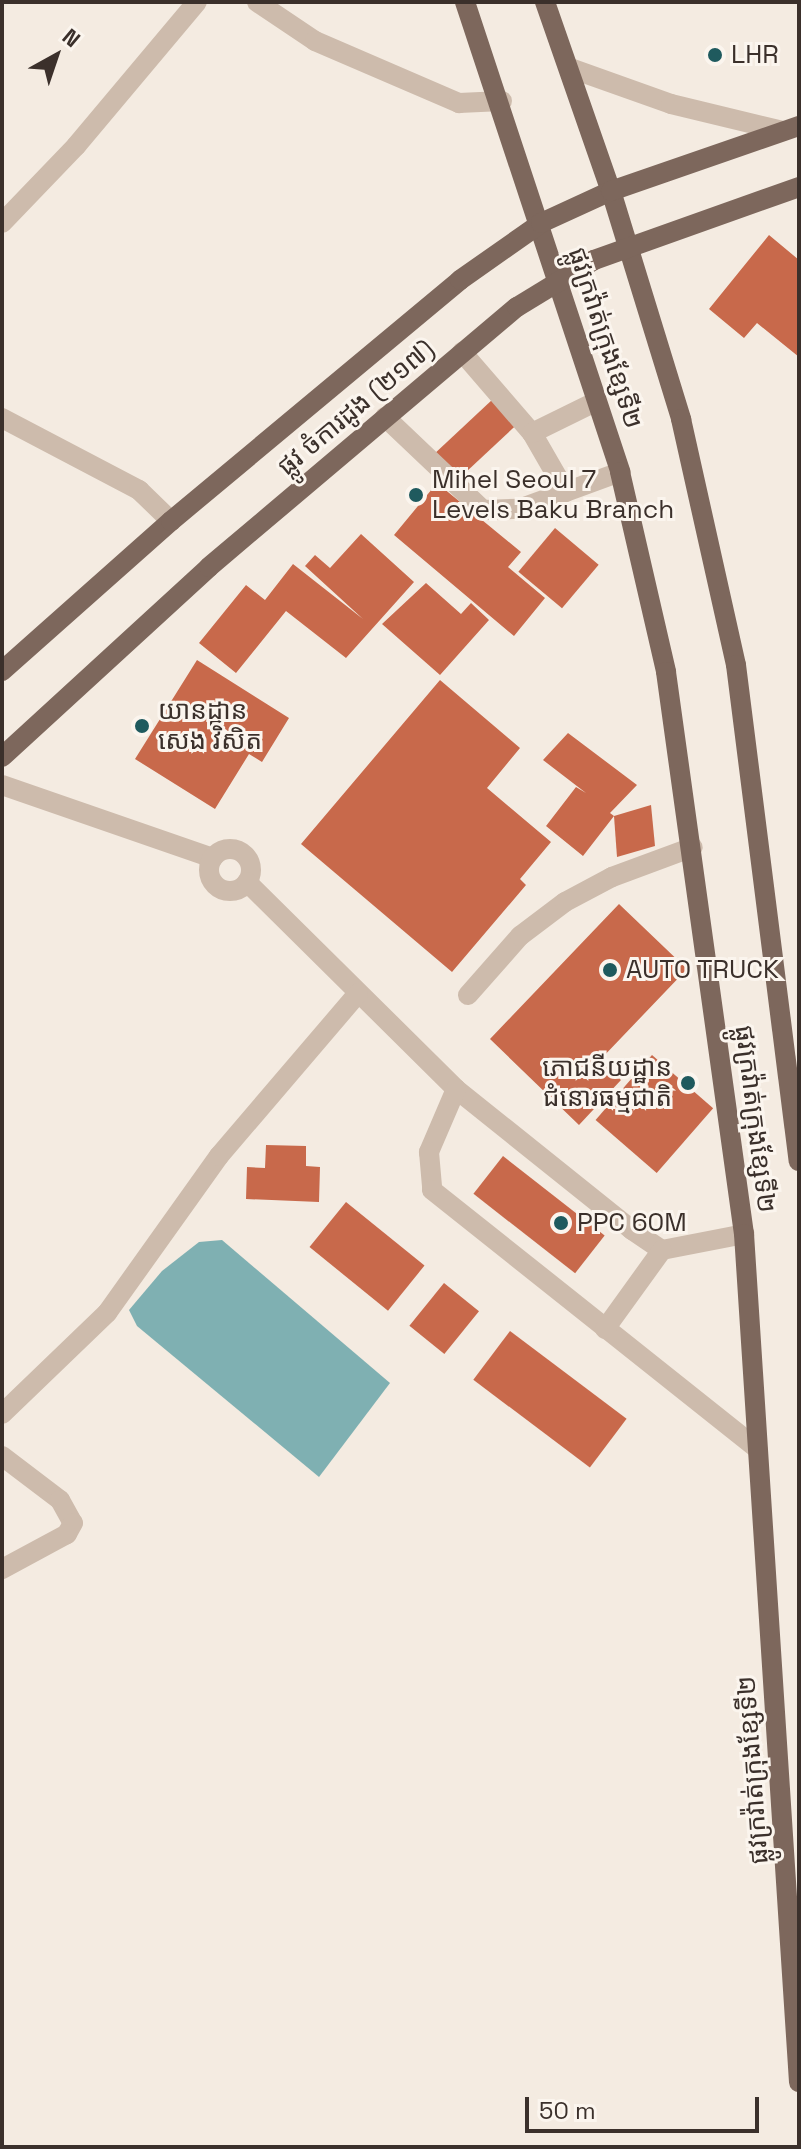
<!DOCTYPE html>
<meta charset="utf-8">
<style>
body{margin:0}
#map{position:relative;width:801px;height:2149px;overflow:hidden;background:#f4ebe1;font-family:"Space Grotesk","Noto Sans Khmer",sans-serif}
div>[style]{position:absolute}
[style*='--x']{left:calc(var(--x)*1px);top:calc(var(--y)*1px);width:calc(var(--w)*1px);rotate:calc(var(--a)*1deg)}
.water>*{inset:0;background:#7fb0b2}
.building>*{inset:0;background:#c8694b;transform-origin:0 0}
.minor>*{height:20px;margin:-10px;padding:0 10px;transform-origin:10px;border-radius:10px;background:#cdbbac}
.minor>.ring{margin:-10px;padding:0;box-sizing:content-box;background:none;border:20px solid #cdbbac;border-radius:50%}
.major>*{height:20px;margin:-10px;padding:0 10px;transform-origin:10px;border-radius:10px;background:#7d675c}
.dots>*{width:22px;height:22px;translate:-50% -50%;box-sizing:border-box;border:4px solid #fbf5ee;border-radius:50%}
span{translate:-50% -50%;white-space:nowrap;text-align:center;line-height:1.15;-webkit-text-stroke:6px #fbf5ee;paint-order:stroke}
.poi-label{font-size:26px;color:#3b302b}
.left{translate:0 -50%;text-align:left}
.right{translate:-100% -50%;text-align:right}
.street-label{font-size:26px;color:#3b302b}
.frame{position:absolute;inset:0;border:4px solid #3b302b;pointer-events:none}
.north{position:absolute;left:16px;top:16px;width:80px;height:80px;-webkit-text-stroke:6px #fbf5ee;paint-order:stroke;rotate:40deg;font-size:22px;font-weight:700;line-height:32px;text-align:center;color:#3b302b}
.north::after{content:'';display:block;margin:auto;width:28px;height:36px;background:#3b302b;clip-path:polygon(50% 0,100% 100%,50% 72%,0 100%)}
.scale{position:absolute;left:525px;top:2097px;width:234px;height:36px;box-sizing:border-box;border:4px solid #3b302b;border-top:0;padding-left:10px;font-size:24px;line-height:28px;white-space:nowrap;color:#3b302b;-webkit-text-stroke:6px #fbf5ee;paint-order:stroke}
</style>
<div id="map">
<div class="water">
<div style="clip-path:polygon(222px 1240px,390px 1383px,319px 1477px,137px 1326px,129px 1310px,162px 1271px,199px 1242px)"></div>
</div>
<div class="building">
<div style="clip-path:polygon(769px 235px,799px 260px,799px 357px,757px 323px,744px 338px,709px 309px)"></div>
<div style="left:493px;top:399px;width:35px;height:79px;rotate:47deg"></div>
<div style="clip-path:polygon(437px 483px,521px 552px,508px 567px,545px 598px,514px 636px,394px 535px)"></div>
<div style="left:555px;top:528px;width:57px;height:57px;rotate:40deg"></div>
<div style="clip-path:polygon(361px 534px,414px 582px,346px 658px,286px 611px,236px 673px,199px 643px,246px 585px,265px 600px,293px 564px,363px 619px,305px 566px,315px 555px,330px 568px)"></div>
<div style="clip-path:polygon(426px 583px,461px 614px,471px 603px,489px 620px,440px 675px,382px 624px)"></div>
<div style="clip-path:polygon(197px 660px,289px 718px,262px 762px,249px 754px,215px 809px,135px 759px)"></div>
<div style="clip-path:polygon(440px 680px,520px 748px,487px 788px,551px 842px,520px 879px,526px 885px,452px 972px,301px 844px)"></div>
<div style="clip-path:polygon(568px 733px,637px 785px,610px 813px,614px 816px,583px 856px,546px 826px,576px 787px,586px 793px,543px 760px)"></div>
<div style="clip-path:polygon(651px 805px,655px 846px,617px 857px,614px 816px)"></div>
<div style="clip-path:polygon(619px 904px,687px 969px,600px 1060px,621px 1080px,579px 1125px,490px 1039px)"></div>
<div style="left:652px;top:1055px;width:81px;height:86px;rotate:41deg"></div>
<div style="clip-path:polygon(266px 1145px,306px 1146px,306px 1166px,320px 1167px,319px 1202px,246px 1199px,247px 1167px,265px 1168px)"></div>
<div style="left:503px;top:1156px;width:129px;height:48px;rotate:38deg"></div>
<div style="left:346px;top:1202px;width:101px;height:58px;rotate:39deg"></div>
<div style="left:444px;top:1283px;width:45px;height:55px;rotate:39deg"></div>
<div style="left:510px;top:1331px;width:146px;height:61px;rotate:37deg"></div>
</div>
<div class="minor">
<div style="--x:257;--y:2;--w:70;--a:33.9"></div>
<div style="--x:315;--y:41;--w:157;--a:23.3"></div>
<div style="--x:459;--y:103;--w:43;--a:-2.7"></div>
<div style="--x:570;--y:68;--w:107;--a:19.6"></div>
<div style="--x:671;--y:104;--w:115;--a:13.6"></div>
<div style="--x:2;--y:223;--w:107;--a:-46.1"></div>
<div style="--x:76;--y:146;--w:188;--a:-50"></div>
<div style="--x:462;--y:352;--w:107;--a:49.2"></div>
<div style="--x:532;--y:433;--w:68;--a:60"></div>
<div style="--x:385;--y:417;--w:135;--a:43.5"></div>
<div style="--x:483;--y:510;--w:36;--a:-2"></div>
<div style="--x:519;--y:509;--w:108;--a:-20.1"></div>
<div style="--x:2;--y:418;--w:155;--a:27.7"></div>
<div style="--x:139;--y:490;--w:45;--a:44.1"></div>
<div style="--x:532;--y:433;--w:72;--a:-26.2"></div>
<div style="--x:2;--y:785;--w:223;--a:19.1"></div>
<div class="ring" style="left:209px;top:849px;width:22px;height:22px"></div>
<div style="--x:247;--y:882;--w:294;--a:44.7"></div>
<div style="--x:456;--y:1089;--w:226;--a:38.7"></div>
<div style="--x:632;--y:1230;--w:36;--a:34"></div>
<div style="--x:662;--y:1250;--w:84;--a:-11"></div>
<div style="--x:468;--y:995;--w:79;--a:-48.6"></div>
<div style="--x:520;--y:936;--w:56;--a:-37.1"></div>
<div style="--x:565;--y:902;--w:53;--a:-28"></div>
<div style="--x:612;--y:877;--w:86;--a:-20.3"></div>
<div style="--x:456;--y:1089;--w:69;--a:113.2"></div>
<div style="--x:429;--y:1152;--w:38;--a:85"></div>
<div style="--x:432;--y:1190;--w:416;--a:38.5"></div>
<div style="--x:605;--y:1329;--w:97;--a:-54.2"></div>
<div style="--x:2;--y:1414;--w:146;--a:-43.9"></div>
<div style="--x:107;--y:1313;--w:193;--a:-54.5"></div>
<div style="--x:219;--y:1156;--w:214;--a:-49.5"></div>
<div style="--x:2;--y:1456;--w:73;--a:37.2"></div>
<div style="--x:60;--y:1500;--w:26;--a:61"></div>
<div style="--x:73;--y:1523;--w:13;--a:119"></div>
<div style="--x:67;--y:1534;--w:74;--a:151.7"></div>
</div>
<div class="major">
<div style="--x:465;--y:2;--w:495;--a:71.7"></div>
<div style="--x:620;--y:472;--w:205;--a:77"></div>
<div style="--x:666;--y:672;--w:567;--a:82.1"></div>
<div style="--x:744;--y:1234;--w:850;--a:86.29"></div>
<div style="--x:545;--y:2;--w:200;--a:70.8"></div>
<div style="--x:611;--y:191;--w:239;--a:72.9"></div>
<div style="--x:681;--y:419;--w:252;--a:77.4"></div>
<div style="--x:736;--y:665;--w:500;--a:82.8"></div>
<div style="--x:2;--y:671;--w:226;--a:-41.6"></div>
<div style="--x:171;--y:521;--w:376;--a:-39.8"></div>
<div style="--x:460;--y:280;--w:99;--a:-35.1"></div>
<div style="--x:541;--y:223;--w:77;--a:-24.6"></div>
<div style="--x:611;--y:191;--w:199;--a:-19.1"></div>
<div style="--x:2;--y:757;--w:281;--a:-42.5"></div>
<div style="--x:209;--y:567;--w:403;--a:-40.2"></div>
<div style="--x:517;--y:307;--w:90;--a:-31.4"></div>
<div style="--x:594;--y:260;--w:218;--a:-19.6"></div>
</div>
<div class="dots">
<div style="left:715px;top:55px;background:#1f5a5e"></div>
<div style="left:416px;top:495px;background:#1f5a5e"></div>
<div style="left:142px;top:726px;background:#1f5a5e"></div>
<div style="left:610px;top:970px;background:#1f5a5e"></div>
<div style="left:688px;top:1083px;background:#1f5a5e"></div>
<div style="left:561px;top:1223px;background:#1f5a5e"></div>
</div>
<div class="poi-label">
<span class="left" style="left:731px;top:55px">LHR</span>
<span class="left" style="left:432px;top:495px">Mihel Seoul 7<br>Levels Baku Branch</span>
<span class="left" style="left:158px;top:726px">យានដ្ឋាន<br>សេង វិសិត</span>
<span class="left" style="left:626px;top:970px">AUTO TRUCK</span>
<span class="right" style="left:672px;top:1083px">ភោជនីយដ្ឋាន<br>ជំនោរធម្មជាតិ</span>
<span class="left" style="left:577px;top:1223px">PPC 60M</span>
</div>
<div class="street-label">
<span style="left:605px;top:338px;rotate:72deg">ផ្លូវក្រវ៉ាត់ក្រុងខ្សែទី២</span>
<span style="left:356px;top:408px;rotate:-40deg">ផ្លូវ ចំការដូង (២១៧)</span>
<span style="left:755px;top:1119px;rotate:83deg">ផ្លូវក្រវ៉ាត់ក្រុងខ្សែទី២</span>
<span style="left:753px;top:1770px;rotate:-94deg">ផ្លូវក្រវ៉ាត់ក្រុងខ្សែទី២</span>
</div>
<div class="frame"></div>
<div class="north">N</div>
<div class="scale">50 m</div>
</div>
